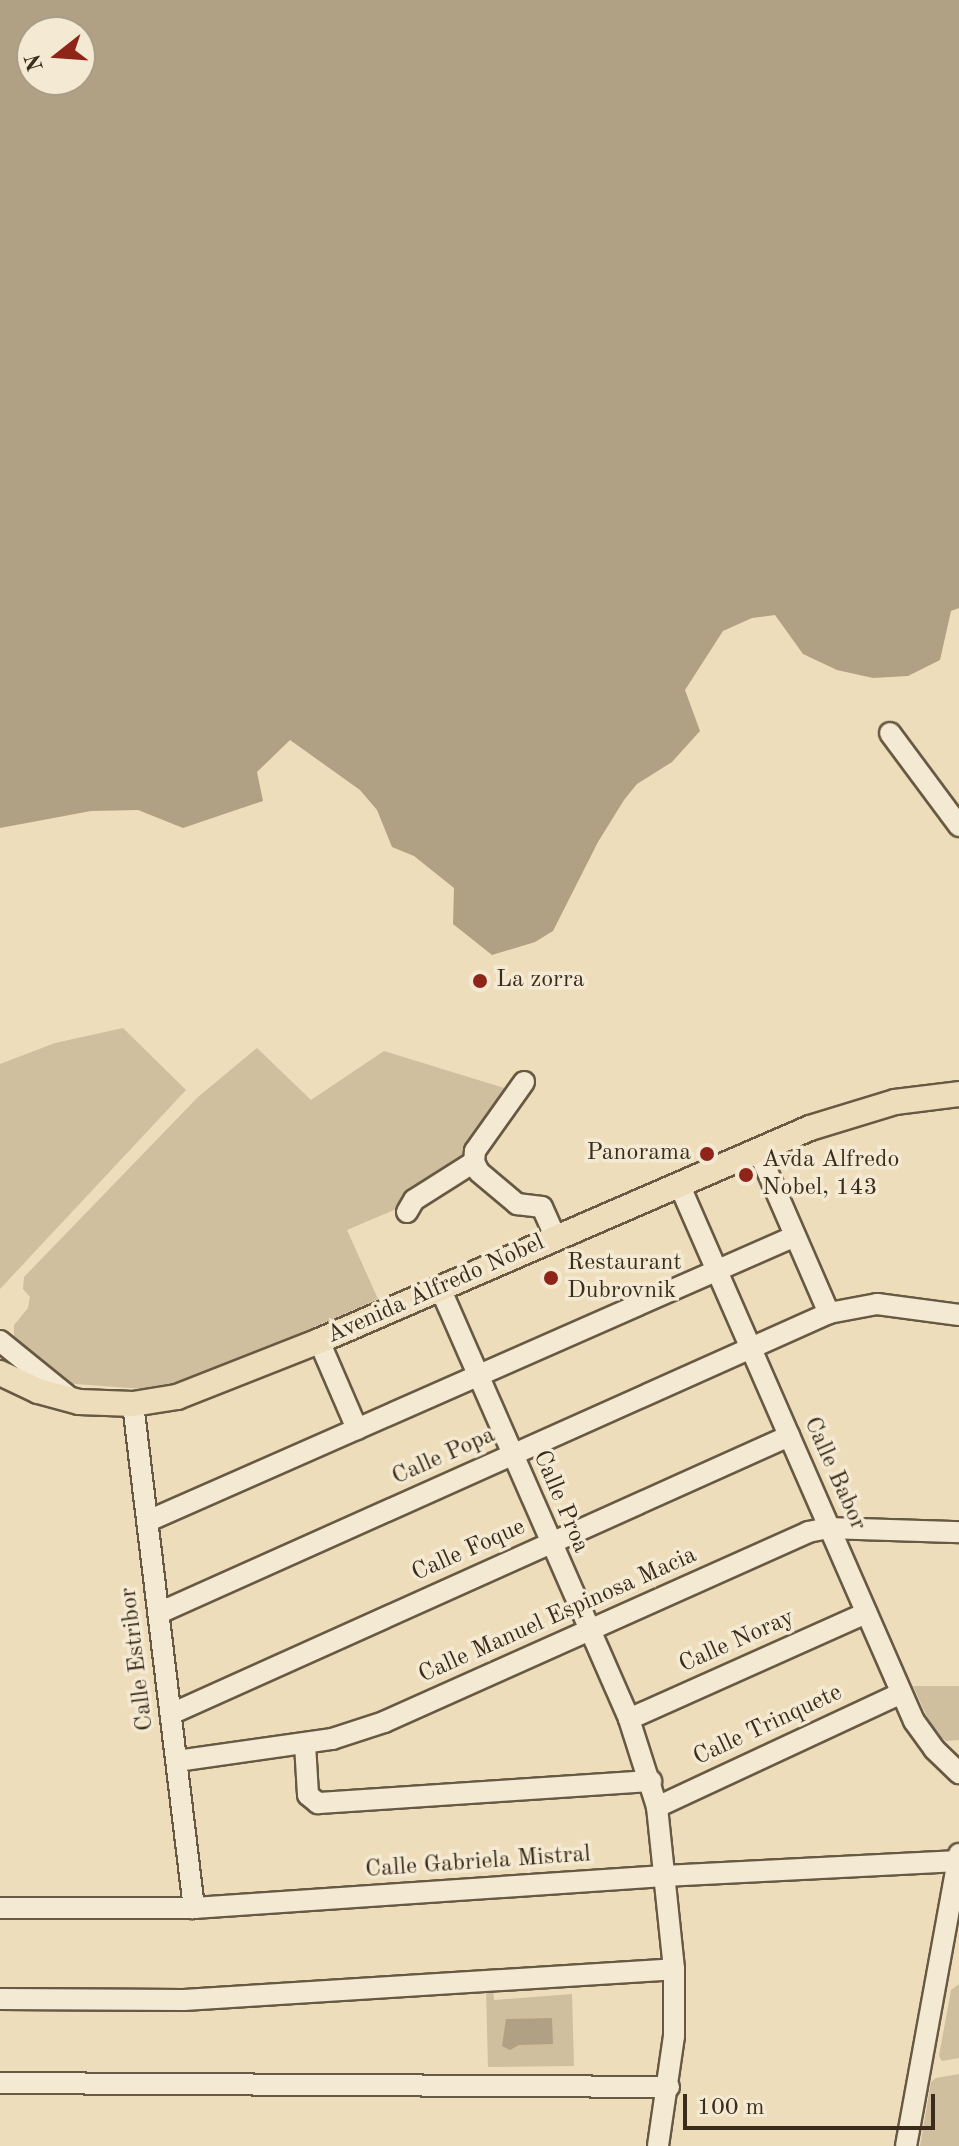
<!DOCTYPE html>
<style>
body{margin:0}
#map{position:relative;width:959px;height:2146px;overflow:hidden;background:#eeddba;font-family:"Old Standard TT",serif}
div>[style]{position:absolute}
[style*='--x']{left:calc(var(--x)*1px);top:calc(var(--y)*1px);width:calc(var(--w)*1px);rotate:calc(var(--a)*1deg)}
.green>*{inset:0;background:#cfbf9f}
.water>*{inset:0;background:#b1a184}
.roads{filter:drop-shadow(2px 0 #675943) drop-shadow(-2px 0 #675943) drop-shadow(0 2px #675943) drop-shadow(0 -2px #675943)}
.minor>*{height:20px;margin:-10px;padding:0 10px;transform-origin:10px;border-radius:10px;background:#f4e9d2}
.major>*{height:24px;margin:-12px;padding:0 12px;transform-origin:12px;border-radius:12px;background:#eeddba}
.dots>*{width:22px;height:22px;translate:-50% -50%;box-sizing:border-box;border:4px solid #f4e9d2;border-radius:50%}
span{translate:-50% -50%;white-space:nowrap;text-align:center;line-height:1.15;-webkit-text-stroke:7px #f4e9d2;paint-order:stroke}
.poi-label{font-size:24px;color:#3a2d1b}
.left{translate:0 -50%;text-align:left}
.right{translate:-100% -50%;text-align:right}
.street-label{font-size:24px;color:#3a2d1b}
.north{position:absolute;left:16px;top:16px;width:80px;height:80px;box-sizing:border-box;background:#f4e9d2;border:2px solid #aa9e89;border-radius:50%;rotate:253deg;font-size:22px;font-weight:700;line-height:32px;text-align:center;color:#3a2d1b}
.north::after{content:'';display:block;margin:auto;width:28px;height:36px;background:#8f2418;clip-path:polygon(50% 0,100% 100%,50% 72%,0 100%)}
.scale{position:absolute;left:683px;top:2094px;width:252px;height:36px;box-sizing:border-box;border:4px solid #3a2d1b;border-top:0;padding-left:10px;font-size:24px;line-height:28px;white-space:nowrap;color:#3a2d1b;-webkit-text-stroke:6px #f4e9d2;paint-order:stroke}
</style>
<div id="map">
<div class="green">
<div style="clip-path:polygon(123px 1028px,186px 1090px,0 1289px,0 1064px,55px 1043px)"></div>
<div style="clip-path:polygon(257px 1048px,311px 1100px,384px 1051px,511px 1090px,465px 1155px,408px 1193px,401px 1207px,347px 1230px,378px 1299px,224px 1366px,181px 1381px,144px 1389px,62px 1383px,14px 1344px,14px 1325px,28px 1308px,30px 1297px,23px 1289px,24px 1277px,198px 1097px)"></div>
<div style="clip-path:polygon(913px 1686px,959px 1686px,959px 1740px,946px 1741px,934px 1732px)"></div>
<div style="clip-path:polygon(959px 1984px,959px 2058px,942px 2061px,939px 2056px,951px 1990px)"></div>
<div style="clip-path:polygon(486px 1989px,493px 1989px,494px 2000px,572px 1994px,574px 2066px,488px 2067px)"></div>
<div style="clip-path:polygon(959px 2074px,959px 2146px,920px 2146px,931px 2082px,936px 2078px)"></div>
</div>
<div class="water">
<div style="clip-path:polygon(evenodd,0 0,959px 0,959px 608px,951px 611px,940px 660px,908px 676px,873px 678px,837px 670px,803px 654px,775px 615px,752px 618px,723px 631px,685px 690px,700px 731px,672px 762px,637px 784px,624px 800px,598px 842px,553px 931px,535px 942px,492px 955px,453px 924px,454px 888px,414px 856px,392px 847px,377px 810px,360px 790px,290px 740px,257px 772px,263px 801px,183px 828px,138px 810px,91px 811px,0 828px,0 0,32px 32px,80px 32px,80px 80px,32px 80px,32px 32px)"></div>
<div style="clip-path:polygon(552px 2018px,553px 2044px,519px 2045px,510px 2050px,502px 2046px,506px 2019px)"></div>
</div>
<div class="roads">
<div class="minor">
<div style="--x:890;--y:733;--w:116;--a:53.4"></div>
<div style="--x:524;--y:1082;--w:85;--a:125.4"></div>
<div style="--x:475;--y:1151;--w:11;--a:95"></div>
<div style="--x:474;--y:1162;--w:11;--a:63"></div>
<div style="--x:479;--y:1172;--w:50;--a:40.1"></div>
<div style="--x:517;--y:1204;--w:25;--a:7"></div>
<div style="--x:542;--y:1207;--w:34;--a:66"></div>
<div style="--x:758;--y:1150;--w:178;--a:66.5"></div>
<div style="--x:679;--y:1184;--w:586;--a:66.37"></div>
<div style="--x:914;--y:1721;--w:34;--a:54"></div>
<div style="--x:934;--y:1749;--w:35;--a:44"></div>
<div style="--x:407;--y:1212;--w:14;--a:-60"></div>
<div style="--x:414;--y:1200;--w:71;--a:-32.3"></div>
<div style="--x:440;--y:1288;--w:471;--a:66.3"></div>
<div style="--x:629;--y:1719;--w:92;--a:72.3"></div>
<div style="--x:657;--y:1807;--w:163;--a:84"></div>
<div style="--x:674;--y:1969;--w:67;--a:90"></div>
<div style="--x:674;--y:2036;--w:111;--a:98.3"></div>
<div style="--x:0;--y:1341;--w:87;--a:39"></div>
<div style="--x:319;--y:1341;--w:96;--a:66.6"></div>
<div style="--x:133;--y:1404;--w:508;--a:83.1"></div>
<div style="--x:148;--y:1521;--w:707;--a:-23.77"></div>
<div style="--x:159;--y:1613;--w:734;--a:-24.12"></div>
<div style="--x:829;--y:1313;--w:49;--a:-10.6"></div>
<div style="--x:877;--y:1304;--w:83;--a:7.6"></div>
<div style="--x:171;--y:1714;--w:678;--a:-24.22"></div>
<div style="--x:629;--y:1719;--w:260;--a:-24.1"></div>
<div style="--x:305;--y:1744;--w:51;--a:86.6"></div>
<div style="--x:308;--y:1795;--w:13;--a:39"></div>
<div style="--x:318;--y:1803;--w:334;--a:-3.8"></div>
<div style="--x:177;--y:1761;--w:157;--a:-8.1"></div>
<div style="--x:332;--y:1739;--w:55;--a:-18.1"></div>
<div style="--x:384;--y:1722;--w:465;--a:-24.1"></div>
<div style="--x:808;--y:1532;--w:21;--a:-11"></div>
<div style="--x:829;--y:1528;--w:130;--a:1.8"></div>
<div style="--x:657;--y:1807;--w:269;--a:-25"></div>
<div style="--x:0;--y:1908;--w:194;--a:0"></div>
<div style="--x:194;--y:1908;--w:471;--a:-3.9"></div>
<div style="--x:664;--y:1876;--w:295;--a:-2.9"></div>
<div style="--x:0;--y:1999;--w:184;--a:0.3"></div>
<div style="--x:184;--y:2000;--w:491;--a:-3.6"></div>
<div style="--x:0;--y:2083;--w:669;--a:0.34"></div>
<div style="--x:906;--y:2146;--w:297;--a:-79.7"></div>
</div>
<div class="major">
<div style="--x:0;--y:1373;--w:42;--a:25.3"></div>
<div style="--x:38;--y:1391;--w:42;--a:15"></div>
<div style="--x:79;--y:1402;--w:54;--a:2.1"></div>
<div style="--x:133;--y:1404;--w:45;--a:-9"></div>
<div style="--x:177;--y:1397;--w:153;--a:-21.5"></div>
<div style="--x:319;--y:1341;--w:535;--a:-23.45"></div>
<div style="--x:810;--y:1128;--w:89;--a:-17"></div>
<div style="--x:895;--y:1102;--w:64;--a:-7.1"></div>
</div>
</div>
<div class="dots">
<div style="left:480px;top:981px;background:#8f2418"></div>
<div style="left:707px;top:1154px;background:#8f2418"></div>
<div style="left:746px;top:1175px;background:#8f2418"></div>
<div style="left:551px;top:1278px;background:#8f2418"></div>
</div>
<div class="poi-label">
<span class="left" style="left:496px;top:981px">La zorra</span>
<span class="right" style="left:691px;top:1154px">Panorama</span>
<span class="left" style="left:762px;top:1175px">Avda Alfredo<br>Nobel, 143</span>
<span class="left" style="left:567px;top:1278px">Restaurant<br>Dubrovnik</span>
</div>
<div class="street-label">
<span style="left:436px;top:1290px;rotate:-24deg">Avenida Alfredo Nobel</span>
<span style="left:444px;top:1457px;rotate:-24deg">Calle Popa</span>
<span style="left:834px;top:1474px;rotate:66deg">Calle Babor</span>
<span style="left:560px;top:1502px;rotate:67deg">Calle Proa</span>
<span style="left:469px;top:1551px;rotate:-24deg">Calle Foque</span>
<span style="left:558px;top:1616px;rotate:-24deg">Calle Manuel Espinosa Macia</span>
<span style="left:737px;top:1642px;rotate:-24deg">Calle Noray</span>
<span style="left:138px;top:1659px;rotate:-97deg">Calle Estribor</span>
<span style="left:768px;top:1726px;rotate:-25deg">Calle Trinquete</span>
<span style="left:478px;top:1863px;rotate:-4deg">Calle Gabriela Mistral</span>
</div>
<div class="north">N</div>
<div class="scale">100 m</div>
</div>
